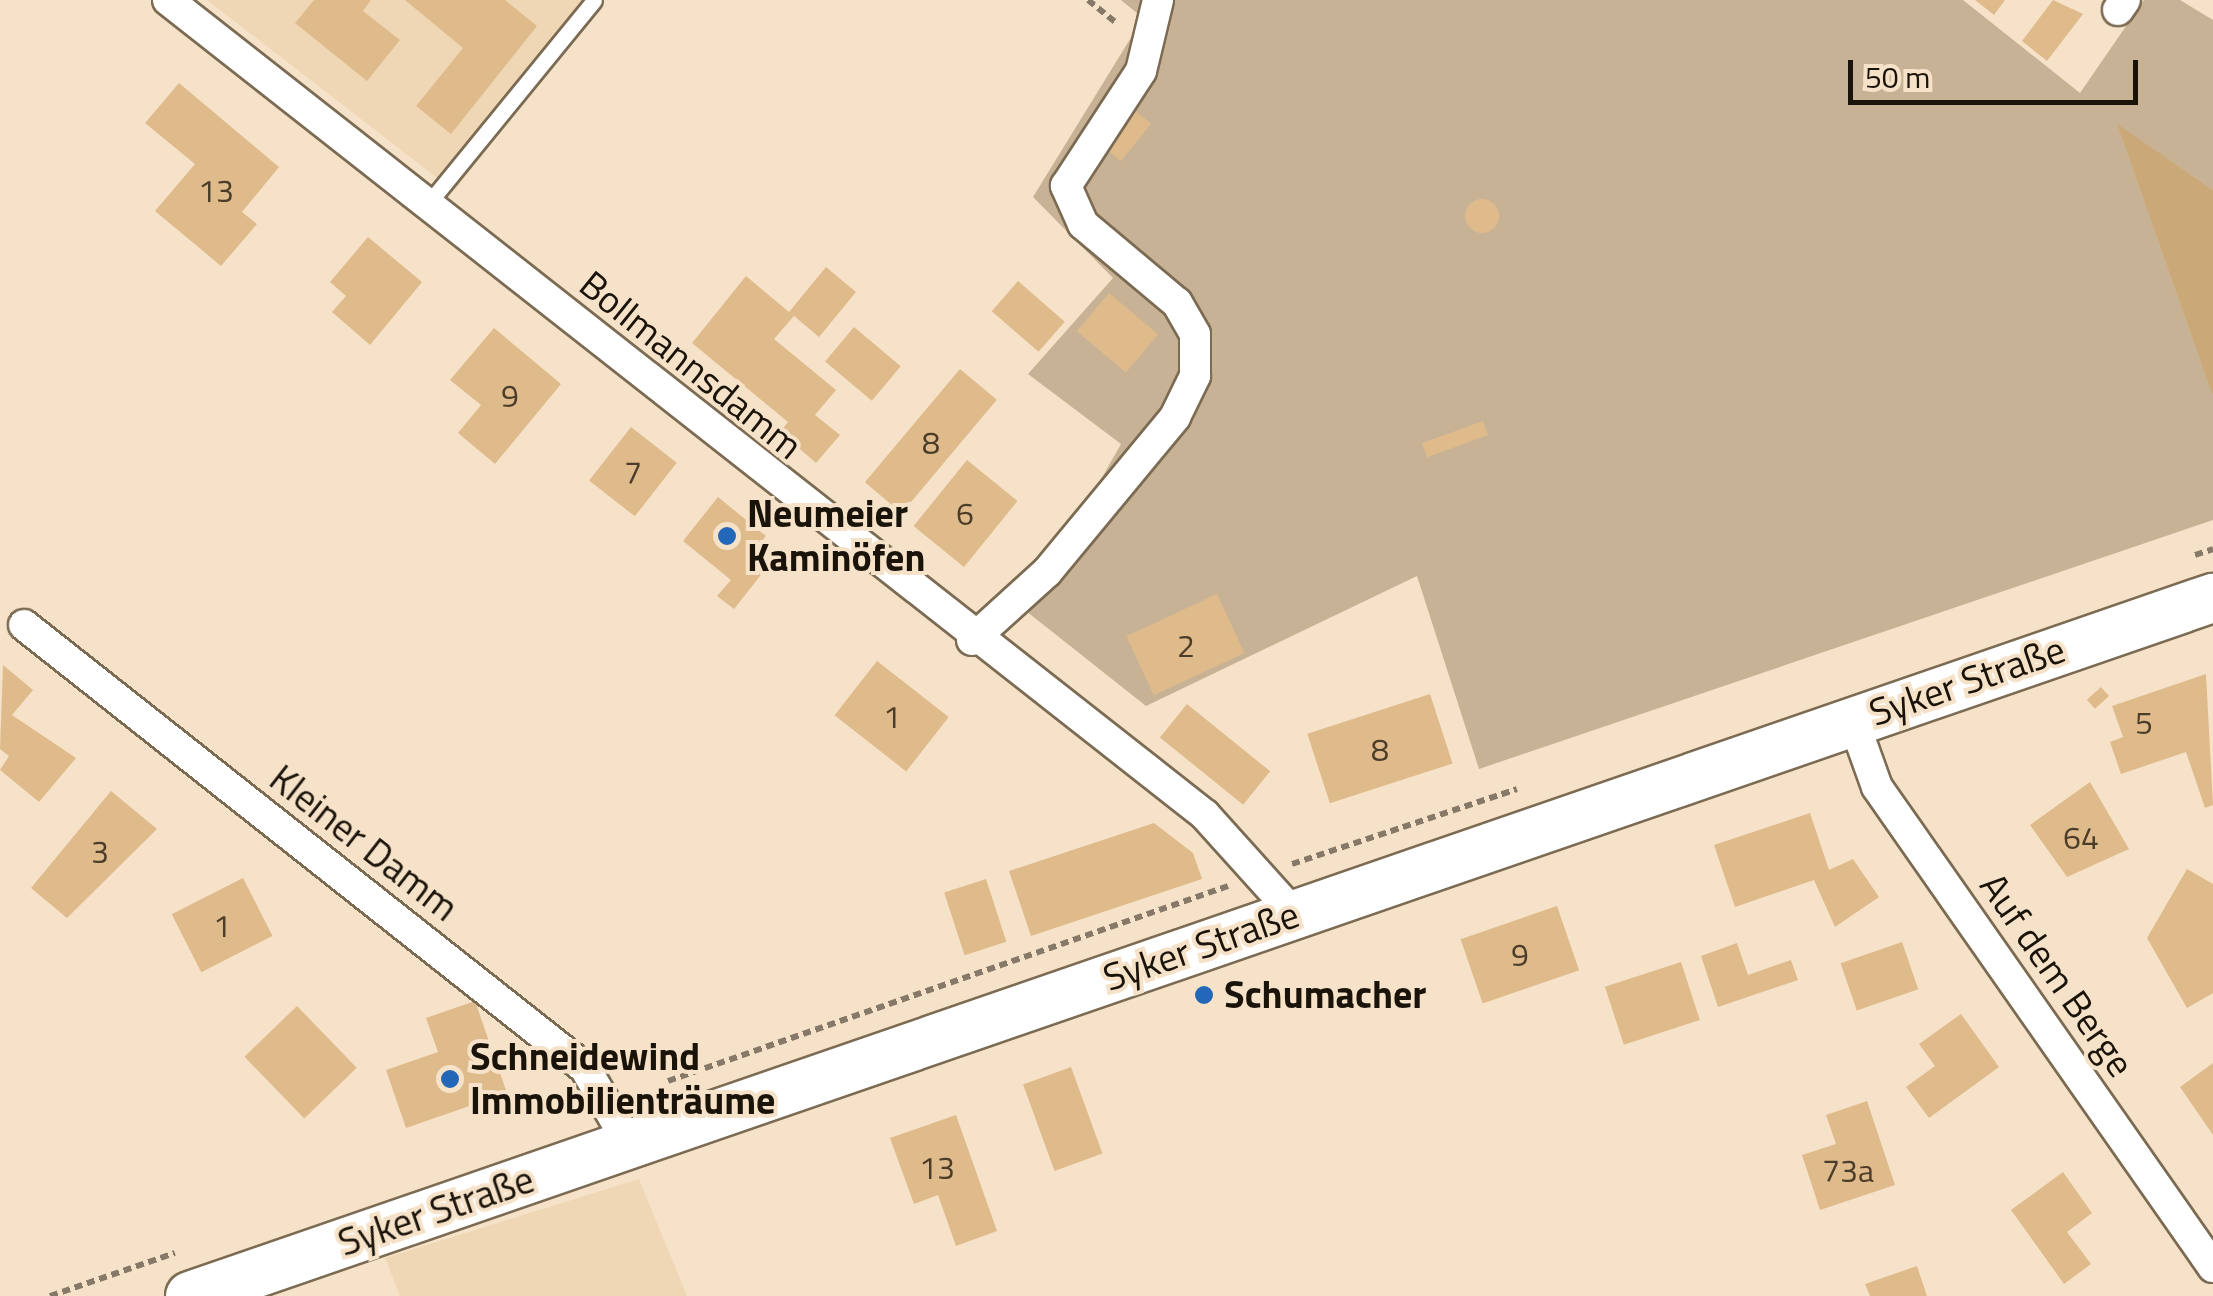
<!DOCTYPE html>
<meta charset="utf-8">
<style>
body{margin:0}
#map{position:relative;width:2213px;height:1296px;overflow:hidden;background:#f6e2c8;font-family:"Titillium Web",sans-serif}
div>[style]{position:absolute}
[style*='--x']{left:calc(var(--x)*1px);top:calc(var(--y)*1px);width:calc(var(--w)*1px);rotate:calc(var(--a)*1deg)}
.built>*{inset:0;background:#efd7b5}
.green>*{inset:0;background:#c7b296}
.forest>*{inset:0;background:#caa878}
.building>*{inset:0;background:#dfbb8b;transform-origin:0 0}
.round{border-radius:50%}
.path>*{height:6px;margin-top:-3px;transform-origin:0;background:repeating-linear-gradient(90deg,#877968 0 8px,transparent 0 13px)}
.roads{filter:drop-shadow(2px 0 #7c6b53) drop-shadow(-2px 0 #7c6b53) drop-shadow(0 2px #7c6b53) drop-shadow(0 -2px #7c6b53)}
.lane>*{height:15px;margin:-7.5px;padding:0 7.5px;transform-origin:7.5px;border-radius:7.5px;background:#fff}
.street>*{height:30px;margin:-15px;padding:0 15px;transform-origin:15px;border-radius:15px;background:#fff}
.primary>*{height:48px;margin:-24px;padding:0 24px;transform-origin:24px;border-radius:24px;background:#fff}
.dots>*{width:28px;height:28px;translate:-50% -50%;box-sizing:border-box;border:5px solid #f6e2c8;border-radius:50%}
span{translate:-50% -50%;white-space:nowrap;text-align:center;line-height:1.15;-webkit-text-stroke:8px #f6e2c8;paint-order:stroke}
.number-label{font-size:32px;color:#4b3d2a}
.number-label span{-webkit-text-stroke-width:0}
.street-label{font-size:38px;color:#1a1309}
.poi-label{font-size:38px;color:#1a1309;font-weight:700}
.left{translate:0 -50%;text-align:left}
.scale{position:absolute;left:1848px;top:60px;width:290px;height:45px;box-sizing:border-box;border:5px solid #1a1309;border-top:0;padding-left:12px;font-size:30px;line-height:35px;white-space:nowrap;color:#1a1309;-webkit-text-stroke:8px #f6e2c8;paint-order:stroke}
</style>
<div id="map">
<div class="built">
<div style="clip-path:polygon(207px 0,604px 0,454px 191px)"></div>
<div style="clip-path:polygon(639px 1179px,687px 1296px,400px 1296px,385px 1258px)"></div>
</div>
<div class="green">
<div style="clip-path:polygon(1121px 0,1963px 0,2080px 93px,2144px 0,2180px 0,2213px 20px,2213px 190px,2118px 126px,2213px 396px,2213px 520px,1479px 769px,1417px 576px,1146px 706px,1026px 611px,1121px 444px,1028px 374px,1113px 278px,1033px 197px,1143px 18px)"></div>
</div>
<div class="forest">
<div style="clip-path:polygon(2117px 124px,2213px 190px,2213px 396px,2212px 394px)"></div>
</div>
<div class="building">
<div style="clip-path:polygon(314px 0,371px 0,363px 11px,400px 40px,367px 81px,295px 23px)"></div>
<div style="clip-path:polygon(405px 0,505px 0,537px 26px,451px 134px,416px 106px,463px 48px)"></div>
<div style="clip-path:polygon(1975px 0,2005px 0,1994px 15px)"></div>
<div style="clip-path:polygon(2053px 0,2083px 14px,2047px 61px,2022px 41px)"></div>
<div style="clip-path:polygon(179px 83px,279px 167px,242px 212px,257px 224px,221px 266px,155px 211px,195px 164px,145px 123px)"></div>
<div style="left:1134px;top:110px;width:22px;height:48px;rotate:39deg"></div>
<div class="round" style="left:1465px;top:199px;width:34px;height:34px"></div>
<div style="clip-path:polygon(368px 237px,422px 282px,370px 345px,332px 312px,346px 296px,330px 282px)"></div>
<div style="clip-path:polygon(826px 267px,856px 292px,819px 337px,794px 316px,774px 339px,836px 390px,815px 415px,840px 435px,816px 463px,780px 432px,788px 422px,692px 343px,746px 276px,789px 312px)"></div>
<div style="left:1018px;top:281px;width:62px;height:40px;rotate:41deg"></div>
<div style="left:1109px;top:293px;width:64px;height:50px;rotate:40deg"></div>
<div style="left:854px;top:327px;width:61px;height:45px;rotate:40deg"></div>
<div style="clip-path:polygon(494px 328px,561px 384px,495px 464px,458px 433px,481px 405px,450px 380px)"></div>
<div style="left:960px;top:369px;width:48px;height:148px;rotate:40deg"></div>
<div style="left:1483px;top:421px;width:15px;height:65px;rotate:70deg"></div>
<div style="left:631px;top:427px;width:58px;height:68px;rotate:38deg"></div>
<div style="left:967px;top:460px;width:65px;height:85px;rotate:39deg"></div>
<div style="clip-path:polygon(718px 497px,766px 536px,752px 553px,768px 566px,734px 609px,717px 596px,731px 580px,683px 541px)"></div>
<div style="left:1217px;top:594px;width:65px;height:100px;rotate:65deg"></div>
<div style="left:877px;top:661px;width:91px;height:69px;rotate:38deg"></div>
<div style="clip-path:polygon(3px 665px,33px 690px,12px 715px,76px 758px,39px 802px,0 770px,9px 756px,0 749px)"></div>
<div style="clip-path:polygon(2206px 674px,2213px 805px,2205px 808px,2186px 752px,2121px 774px,2110px 742px,2123px 737px,2112px 706px)"></div>
<div style="left:2101px;top:687px;width:12px;height:19px;rotate:48deg"></div>
<div style="left:1430px;top:694px;width:73px;height:129px;rotate:72deg"></div>
<div style="left:1187px;top:704px;width:107px;height:43px;rotate:39deg"></div>
<div style="clip-path:polygon(2090px 782px,2129px 849px,2067px 877px,2030px 825px)"></div>
<div style="clip-path:polygon(111px 791px,157px 829px,67px 918px,31px 888px)"></div>
<div style="clip-path:polygon(1810px 813px,1829px 870px,1853px 859px,1879px 897px,1835px 927px,1814px 880px,1735px 907px,1714px 845px)"></div>
<div style="clip-path:polygon(1154px 823px,1193px 853px,1202px 879px,1031px 936px,1009px 871px)"></div>
<div style="clip-path:polygon(2187px 869px,2213px 884px,2213px 993px,2187px 1008px,2147px 938px)"></div>
<div style="left:243px;top:878px;width:65px;height:80px;rotate:63deg"></div>
<div style="left:986px;top:879px;width:66px;height:44px;rotate:72deg"></div>
<div style="left:1557px;top:906px;width:68px;height:102px;rotate:71deg"></div>
<div style="left:1902px;top:942px;width:50px;height:65px;rotate:71deg"></div>
<div style="clip-path:polygon(1737px 943px,1748px 975px,1791px 960px,1798px 980px,1718px 1007px,1701px 956px)"></div>
<div style="left:1681px;top:962px;width:61px;height:80px;rotate:72deg"></div>
<div style="clip-path:polygon(475px 1001px,507px 1093px,406px 1128px,386px 1070px,438px 1052px,426px 1018px)"></div>
<div style="left:297px;top:1006px;width:86px;height:73px;rotate:46deg"></div>
<div style="clip-path:polygon(1961px 1014px,1999px 1067px,1929px 1118px,1906px 1087px,1935px 1066px,1919px 1044px)"></div>
<div style="clip-path:polygon(2213px 1063px,2213px 1135px,2180px 1087px)"></div>
<div style="left:1071px;top:1067px;width:92px;height:51px;rotate:70deg"></div>
<div style="clip-path:polygon(1867px 1101px,1895px 1185px,1820px 1210px,1802px 1155px,1836px 1144px,1826px 1115px)"></div>
<div style="clip-path:polygon(956px 1115px,997px 1231px,956px 1246px,938px 1195px,914px 1204px,890px 1138px)"></div>
<div style="clip-path:polygon(2063px 1172px,2092px 1213px,2067px 1232px,2091px 1264px,2064px 1284px,2011px 1210px)"></div>
<div style="clip-path:polygon(1917px 1266px,1927px 1296px,1870px 1296px,1865px 1284px)"></div>
</div>
<div class="path">
<div style="--x:1088;--y:0;--w:38;--a:39"></div>
<div style="--x:2195;--y:555;--w:19;--a:-18"></div>
<div style="--x:1292;--y:864;--w:237;--a:-18.4"></div>
<div style="--x:668;--y:1081;--w:593;--a:-19.2"></div>
<div style="--x:50;--y:1296;--w:132;--a:-19"></div>
</div>
<div class="roads">
<div class="lane">
<div style="--x:427;--y:205;--w:264;--a:-50.8"></div>
</div>
<div class="street">
<div style="--x:168;--y:0;--w:1319;--a:38.16"></div>
<div style="--x:1205;--y:815;--w:133;--a:48"></div>
<div style="--x:2118;--y:10;--w:12;--a:-55"></div>
<div style="--x:24;--y:625;--w:715;--a:38.3"></div>
<div style="--x:585;--y:1068;--w:88;--a:59.9"></div>
<div style="--x:972;--y:640;--w:101;--a:-42.2"></div>
<div style="--x:1047;--y:572;--w:201;--a:-50.4"></div>
<div style="--x:1175;--y:417;--w:46;--a:-64"></div>
<div style="--x:1195;--y:376;--w:42;--a:-90"></div>
<div style="--x:1195;--y:334;--w:36;--a:-120"></div>
<div style="--x:1177;--y:303;--w:123;--a:-140"></div>
<div style="--x:1083;--y:224;--w:42;--a:-114.1"></div>
<div style="--x:1066;--y:186;--w:137;--a:-56.9"></div>
<div style="--x:1141;--y:71;--w:73;--a:-76.5"></div>
<div style="--x:1853;--y:720;--w:71;--a:70.3"></div>
<div style="--x:1877;--y:787;--w:586;--a:55.01"></div>
</div>
<div class="primary">
<div style="--x:190;--y:1296;--w:2140;--a:-19.04"></div>
</div>
</div>
<div class="dots">
<div style="left:727px;top:536px;background:#2368b8"></div>
<div style="left:1204px;top:995px;background:#2368b8"></div>
<div style="left:450px;top:1079px;background:#2368b8"></div>
</div>
<div class="number-label">
<span style="left:216px;top:190px">13</span>
<span style="left:510px;top:395px">9</span>
<span style="left:931px;top:442px">8</span>
<span style="left:633px;top:472px">7</span>
<span style="left:965px;top:513px">6</span>
<span style="left:1186px;top:645px">2</span>
<span style="left:892px;top:716px">1</span>
<span style="left:2144px;top:722px">5</span>
<span style="left:1380px;top:749px">8</span>
<span style="left:2081px;top:837px">64</span>
<span style="left:100px;top:851px">3</span>
<span style="left:222px;top:925px">1</span>
<span style="left:1520px;top:954px">9</span>
<span style="left:937px;top:1167px">13</span>
<span style="left:1848px;top:1170px">73a</span>
</div>
<div class="street-label">
<span style="left:691px;top:365px;rotate:39deg">Bollmannsdamm</span>
<span style="left:1967px;top:681px;rotate:-19deg">Syker Straße</span>
<span style="left:364px;top:843px;rotate:38deg">Kleiner Damm</span>
<span style="left:1201px;top:946px;rotate:-19deg">Syker Straße</span>
<span style="left:2057px;top:975px;rotate:55deg">Auf dem Berge</span>
<span style="left:436px;top:1211px;rotate:-19deg">Syker Straße</span>
</div>
<div class="poi-label">
<span class="left" style="left:747px;top:536px">Neumeier<br>Kaminöfen</span>
<span class="left" style="left:1224px;top:995px">Schumacher</span>
<span class="left" style="left:470px;top:1079px">Schneidewind<br>Immobilienträume</span>
</div>
<div class="scale">50 m</div>
</div>
